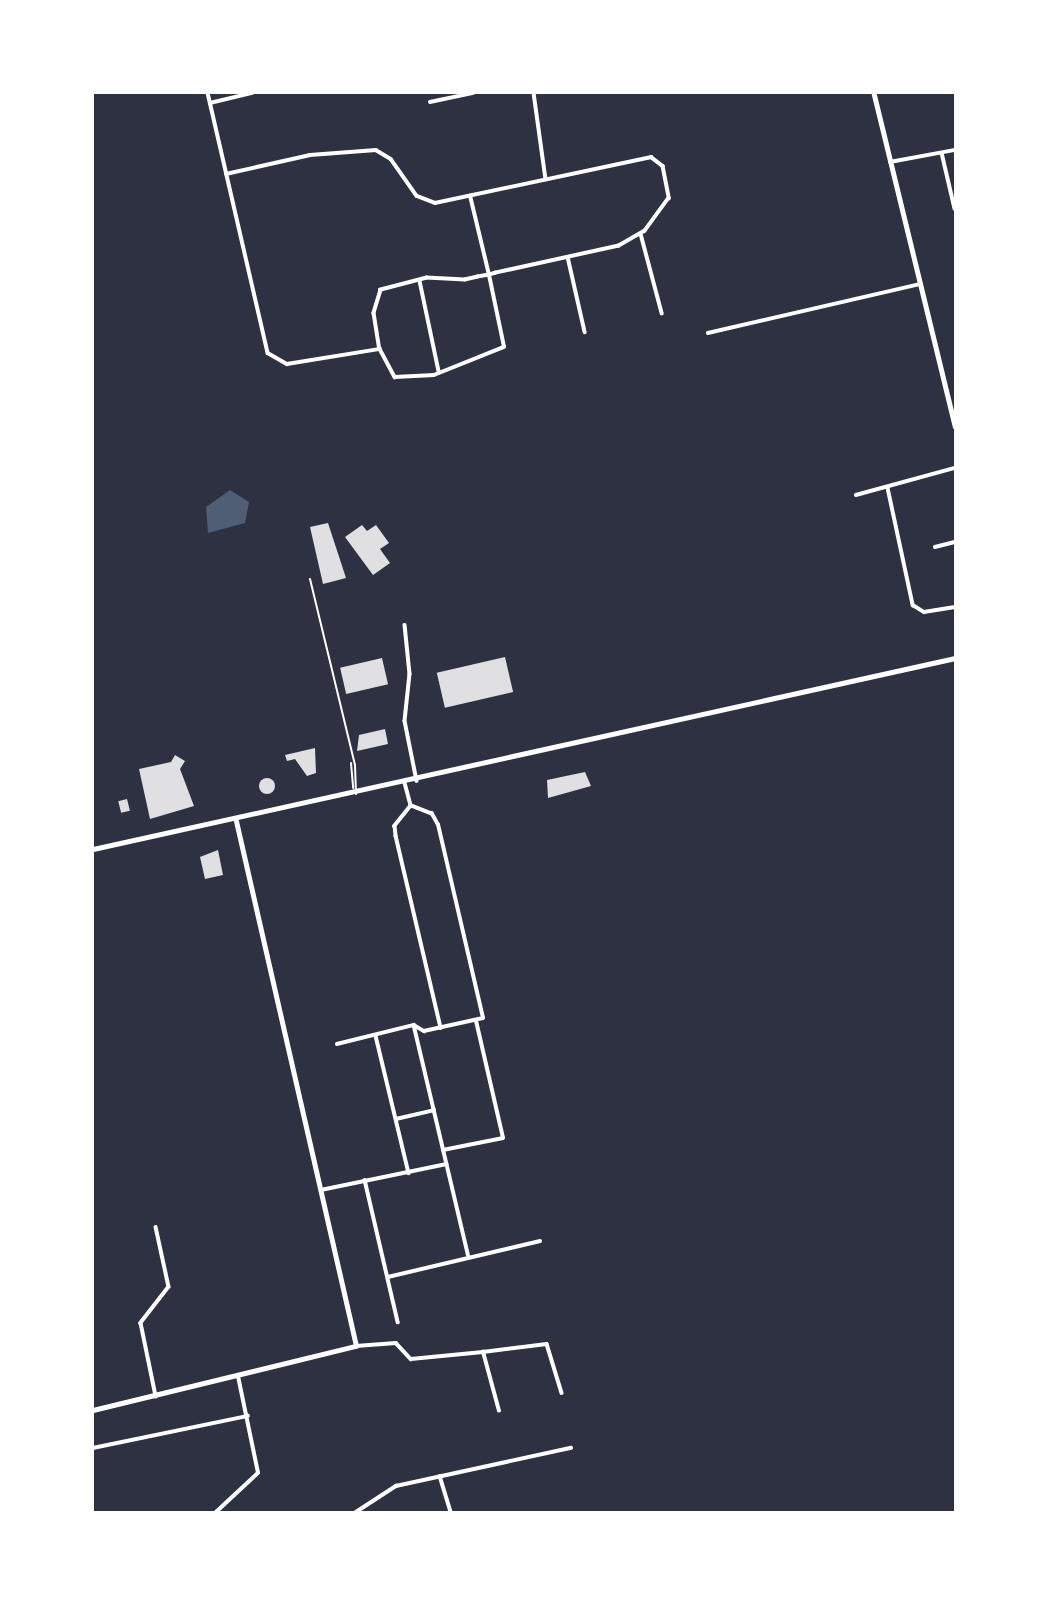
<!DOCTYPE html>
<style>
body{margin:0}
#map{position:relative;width:1048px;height:1605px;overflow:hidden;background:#2d3142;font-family:"Alegreya Sans",sans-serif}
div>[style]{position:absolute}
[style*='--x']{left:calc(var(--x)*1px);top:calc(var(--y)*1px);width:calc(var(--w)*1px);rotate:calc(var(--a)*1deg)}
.water>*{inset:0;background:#4f5d75}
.building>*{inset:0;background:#e0e0e3;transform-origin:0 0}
.round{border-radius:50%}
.service>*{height:2px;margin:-1px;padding:0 1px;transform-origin:1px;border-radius:1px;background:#fff}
.minor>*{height:3.5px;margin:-1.75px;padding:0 1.75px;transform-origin:1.75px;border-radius:1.75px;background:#fff}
.tertiary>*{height:4.5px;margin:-2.25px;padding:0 2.25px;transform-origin:2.25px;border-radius:2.25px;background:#fff}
.primary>*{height:5px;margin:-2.5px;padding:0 2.5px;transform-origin:2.5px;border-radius:2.5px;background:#fff}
span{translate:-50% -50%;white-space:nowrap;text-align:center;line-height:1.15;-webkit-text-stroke:5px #fff;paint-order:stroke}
.frame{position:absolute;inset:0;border:94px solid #fff;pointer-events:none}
</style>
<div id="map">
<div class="water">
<div style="clip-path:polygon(230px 490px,249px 502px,245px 523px,208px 533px,206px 507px)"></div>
</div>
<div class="building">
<div style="clip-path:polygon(328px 523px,346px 578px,323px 584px,310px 527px)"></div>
<div style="clip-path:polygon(362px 525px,367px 531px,376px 525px,389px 543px,380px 549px,390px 563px,373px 575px,345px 537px)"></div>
<div style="left:505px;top:657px;width:36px;height:70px;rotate:77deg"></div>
<div style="left:382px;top:658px;width:27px;height:43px;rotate:77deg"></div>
<div style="clip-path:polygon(385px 729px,388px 744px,357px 751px,359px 735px)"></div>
<div style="clip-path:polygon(315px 748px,316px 773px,307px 776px,295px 759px,287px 761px,285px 755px)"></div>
<div style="clip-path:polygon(175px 755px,185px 761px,180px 769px,194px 806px,150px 819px,139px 769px,171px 762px)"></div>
<div style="clip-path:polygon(585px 772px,591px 786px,548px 798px,547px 780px)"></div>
<div class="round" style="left:259px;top:778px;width:16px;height:16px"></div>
<div style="left:127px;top:799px;width:12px;height:9px;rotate:76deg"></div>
<div style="clip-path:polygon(218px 850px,223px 875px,205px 879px,200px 857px)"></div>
</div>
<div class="service">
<div style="--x:310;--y:579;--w:191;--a:76.4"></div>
<div style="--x:355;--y:765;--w:29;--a:88"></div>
<div style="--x:351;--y:763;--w:25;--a:85"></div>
</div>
<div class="minor">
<div style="--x:208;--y:93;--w:267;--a:77"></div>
<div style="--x:268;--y:353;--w:22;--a:30"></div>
<div style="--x:287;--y:364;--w:94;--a:-9.2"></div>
<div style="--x:534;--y:93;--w:87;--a:82.1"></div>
<div style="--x:430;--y:102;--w:44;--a:-11.8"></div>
<div style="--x:210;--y:103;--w:43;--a:-13.4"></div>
<div style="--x:942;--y:153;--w:57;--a:76.9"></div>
<div style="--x:890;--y:162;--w:66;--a:-10.5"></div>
<div style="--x:226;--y:174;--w:86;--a:-12.7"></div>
<div style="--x:310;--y:155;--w:66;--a:-4.3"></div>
<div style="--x:376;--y:150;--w:17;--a:31"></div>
<div style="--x:391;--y:159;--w:45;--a:54.9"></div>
<div style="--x:417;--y:196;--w:19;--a:21"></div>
<div style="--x:435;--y:203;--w:221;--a:-12"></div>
<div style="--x:651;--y:157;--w:15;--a:37"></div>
<div style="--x:663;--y:166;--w:33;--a:79"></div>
<div style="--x:669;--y:198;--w:41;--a:126"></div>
<div style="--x:645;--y:231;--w:30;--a:150"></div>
<div style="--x:619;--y:246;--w:126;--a:167.6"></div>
<div style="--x:496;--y:273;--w:7;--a:164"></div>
<div style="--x:489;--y:275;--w:11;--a:170"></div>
<div style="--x:478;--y:277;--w:13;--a:167"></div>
<div style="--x:465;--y:280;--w:38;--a:-177"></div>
<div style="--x:427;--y:278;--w:48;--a:165.4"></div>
<div style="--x:381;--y:290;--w:24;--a:107"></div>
<div style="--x:374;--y:313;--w:36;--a:81"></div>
<div style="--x:380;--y:349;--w:32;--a:62"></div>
<div style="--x:395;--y:377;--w:39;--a:-3"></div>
<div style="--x:434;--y:375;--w:75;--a:-21.8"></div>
<div style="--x:504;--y:347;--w:74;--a:-101.8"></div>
<div style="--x:489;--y:275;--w:81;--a:-103.5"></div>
<div style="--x:641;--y:234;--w:82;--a:75.1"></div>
<div style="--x:568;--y:257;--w:77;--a:77.2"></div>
<div style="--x:420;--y:281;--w:92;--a:78.1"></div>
<div style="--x:708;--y:333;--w:218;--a:-13"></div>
<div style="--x:888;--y:488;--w:120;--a:77.9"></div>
<div style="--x:913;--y:605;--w:13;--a:32"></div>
<div style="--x:924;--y:612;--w:31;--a:-9"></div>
<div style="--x:856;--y:495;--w:103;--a:-15.3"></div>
<div style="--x:935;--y:547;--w:21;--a:-14"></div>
<div style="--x:405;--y:625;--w:49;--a:84.2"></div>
<div style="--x:410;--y:674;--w:47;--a:96.1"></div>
<div style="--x:405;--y:721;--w:61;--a:78.7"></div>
<div style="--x:405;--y:783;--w:24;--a:75"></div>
<div style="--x:411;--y:806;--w:26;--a:129"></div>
<div style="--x:395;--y:826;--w:10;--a:84"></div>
<div style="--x:396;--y:836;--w:197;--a:76.8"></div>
<div style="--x:414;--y:1025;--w:239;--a:76.7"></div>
<div style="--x:376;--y:1036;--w:141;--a:76.5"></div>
<div style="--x:337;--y:1044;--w:79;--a:-13.9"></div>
<div style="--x:414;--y:1025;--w:12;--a:31"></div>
<div style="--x:424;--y:1031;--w:60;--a:-12.4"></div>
<div style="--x:483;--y:1018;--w:198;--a:-103.1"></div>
<div style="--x:438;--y:825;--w:13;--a:-119"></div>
<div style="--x:432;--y:814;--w:22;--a:-159"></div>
<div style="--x:396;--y:1119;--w:39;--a:-13"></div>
<div style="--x:443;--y:1150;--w:61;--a:-11.3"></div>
<div style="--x:503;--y:1138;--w:120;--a:-103"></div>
<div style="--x:365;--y:1180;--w:146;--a:76.9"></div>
<div style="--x:321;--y:1190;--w:128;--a:-11.7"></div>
<div style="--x:156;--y:1227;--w:61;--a:77.8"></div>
<div style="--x:169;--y:1287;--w:46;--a:127.9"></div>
<div style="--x:141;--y:1323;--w:75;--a:78.4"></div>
<div style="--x:388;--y:1277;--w:156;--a:-13.3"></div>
<div style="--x:356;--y:1346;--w:40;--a:-4.3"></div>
<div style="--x:396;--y:1343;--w:22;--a:47"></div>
<div style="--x:411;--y:1359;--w:72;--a:-5.6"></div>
<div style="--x:499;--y:1411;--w:61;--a:-105.2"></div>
<div style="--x:483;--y:1352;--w:64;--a:-7.1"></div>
<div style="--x:547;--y:1344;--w:51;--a:73"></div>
<div style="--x:93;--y:1448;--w:158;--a:-11.7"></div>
<div style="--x:440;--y:1476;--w:38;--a:73"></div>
<div style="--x:216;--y:1512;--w:57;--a:-42.9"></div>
<div style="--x:258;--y:1473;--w:99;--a:-101.7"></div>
<div style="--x:356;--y:1512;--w:48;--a:-33"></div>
<div style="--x:396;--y:1486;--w:179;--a:-12.3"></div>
</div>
<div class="tertiary">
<div style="--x:874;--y:93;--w:343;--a:76.3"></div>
<div style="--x:93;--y:1410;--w:271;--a:-13.7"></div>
<div style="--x:356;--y:1346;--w:539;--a:-102.88"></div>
</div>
<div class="primary">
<div style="--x:93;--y:849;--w:883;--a:-12.49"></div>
</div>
<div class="frame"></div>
</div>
